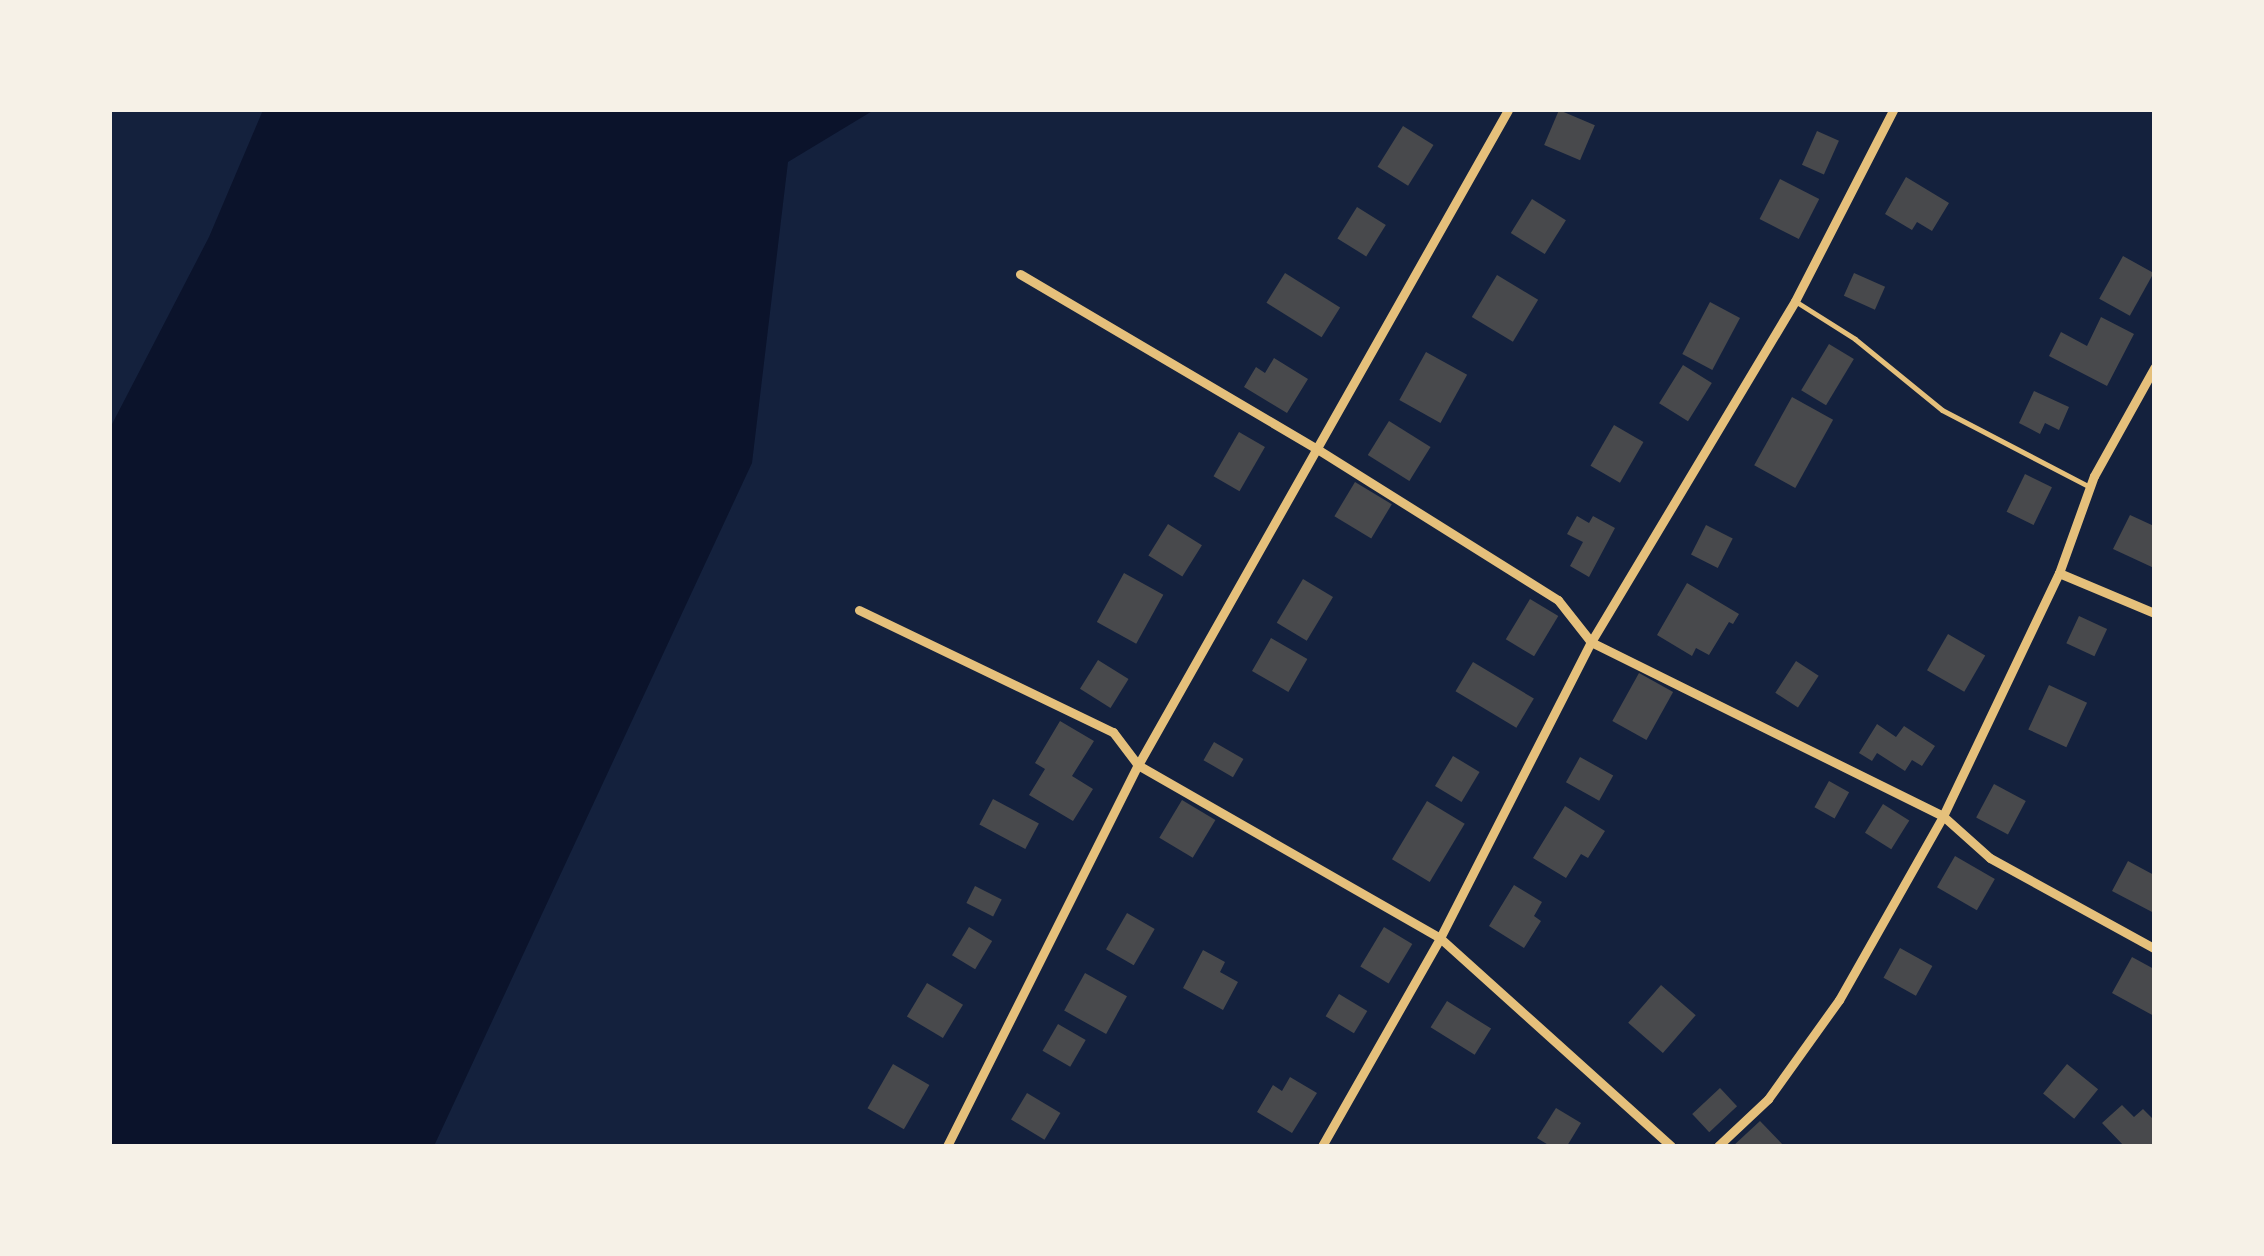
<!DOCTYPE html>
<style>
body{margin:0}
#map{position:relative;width:2264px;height:1256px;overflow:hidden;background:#14213d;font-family:"Alegreya Sans",sans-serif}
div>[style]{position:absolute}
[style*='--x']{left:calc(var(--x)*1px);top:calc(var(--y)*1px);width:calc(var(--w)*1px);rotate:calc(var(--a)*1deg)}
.water>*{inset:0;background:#0b132b}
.building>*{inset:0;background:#48494c;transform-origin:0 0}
.service>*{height:5px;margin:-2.5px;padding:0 2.5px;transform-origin:2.5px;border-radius:2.5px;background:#e5c07b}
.minor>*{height:9px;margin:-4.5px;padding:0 4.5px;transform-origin:4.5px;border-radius:4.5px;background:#e5c07b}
span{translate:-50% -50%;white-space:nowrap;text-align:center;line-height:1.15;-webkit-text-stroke:8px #f6f1e7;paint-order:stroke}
.frame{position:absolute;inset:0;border:112px solid #f6f1e7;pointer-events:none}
</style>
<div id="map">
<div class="water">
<div style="clip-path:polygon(263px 110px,874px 110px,788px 162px,752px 463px,434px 1146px,110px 1146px,110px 428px,209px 237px)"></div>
</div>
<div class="building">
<div style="left:1559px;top:110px;width:39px;height:38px;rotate:23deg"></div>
<div style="left:1403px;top:126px;width:36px;height:48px;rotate:32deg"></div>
<div style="left:1817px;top:131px;width:24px;height:37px;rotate:24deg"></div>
<div style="clip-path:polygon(1906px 177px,1949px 203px,1932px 231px,1917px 222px,1912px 230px,1885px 214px)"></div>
<div style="left:1780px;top:179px;width:44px;height:45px;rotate:27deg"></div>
<div style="left:1532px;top:199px;width:40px;height:40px;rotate:32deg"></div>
<div style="left:1357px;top:207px;width:34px;height:37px;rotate:32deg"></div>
<div style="left:2123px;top:256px;width:35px;height:49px;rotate:29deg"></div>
<div style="left:1285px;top:273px;width:65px;height:35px;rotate:32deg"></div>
<div style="left:1854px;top:273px;width:34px;height:25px;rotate:24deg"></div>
<div style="left:1497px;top:275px;width:48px;height:49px;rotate:31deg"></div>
<div style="left:1710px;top:302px;width:34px;height:59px;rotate:28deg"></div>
<div style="clip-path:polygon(2101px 317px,2134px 334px,2107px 386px,2049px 356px,2061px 332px,2087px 346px)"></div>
<div style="left:1829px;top:344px;width:29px;height:54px;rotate:31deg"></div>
<div style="left:1426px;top:352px;width:47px;height:55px;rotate:29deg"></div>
<div style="clip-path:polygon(1274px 358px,1308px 379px,1287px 413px,1244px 387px,1256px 367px,1265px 373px)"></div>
<div style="left:1683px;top:365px;width:34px;height:45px;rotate:32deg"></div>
<div style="clip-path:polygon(2034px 391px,2069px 407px,2059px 430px,2045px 423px,2040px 434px,2019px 423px)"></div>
<div style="left:1792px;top:397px;width:47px;height:78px;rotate:29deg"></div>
<div style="left:1389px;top:421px;width:49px;height:40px;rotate:32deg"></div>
<div style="left:1614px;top:425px;width:34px;height:47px;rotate:30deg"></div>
<div style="left:1239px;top:432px;width:30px;height:51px;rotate:30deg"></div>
<div style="left:2025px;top:474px;width:30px;height:42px;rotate:26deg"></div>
<div style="left:1355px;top:482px;width:43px;height:40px;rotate:31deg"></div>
<div style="clip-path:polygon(2130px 515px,2154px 526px,2154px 568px,2113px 549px)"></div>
<div style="clip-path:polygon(1577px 516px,1589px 523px,1593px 516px,1615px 528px,1589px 577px,1570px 566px,1583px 542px,1567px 534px)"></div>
<div style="left:1168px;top:524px;width:40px;height:37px;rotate:32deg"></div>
<div style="left:1706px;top:525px;width:30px;height:33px;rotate:27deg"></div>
<div style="left:1124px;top:573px;width:45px;height:56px;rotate:29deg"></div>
<div style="left:1303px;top:579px;width:35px;height:51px;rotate:31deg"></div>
<div style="clip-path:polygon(1687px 583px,1739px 614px,1733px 624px,1729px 622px,1709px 655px,1696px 648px,1692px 656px,1657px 635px)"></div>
<div style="left:1530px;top:599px;width:33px;height:47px;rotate:31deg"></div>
<div style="left:2079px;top:616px;width:31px;height:30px;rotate:25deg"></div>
<div style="left:1948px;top:634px;width:43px;height:42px;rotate:30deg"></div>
<div style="left:1271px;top:638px;width:42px;height:38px;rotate:30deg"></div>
<div style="left:1098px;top:660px;width:36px;height:34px;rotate:32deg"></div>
<div style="left:1796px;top:661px;width:27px;height:38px;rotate:33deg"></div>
<div style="left:1473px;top:662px;width:71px;height:34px;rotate:31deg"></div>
<div style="left:1639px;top:673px;width:39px;height:55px;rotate:29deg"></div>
<div style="left:2049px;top:685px;width:42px;height:49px;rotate:25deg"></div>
<div style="clip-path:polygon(1060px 721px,1094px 741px,1072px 776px,1093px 789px,1073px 821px,1029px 795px,1045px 769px,1035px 763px)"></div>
<div style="clip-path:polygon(1877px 724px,1896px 737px,1904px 726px,1935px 746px,1922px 766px,1912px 760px,1905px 771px,1877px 753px,1872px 761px,1859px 753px)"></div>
<div style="left:1214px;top:742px;width:34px;height:21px;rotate:30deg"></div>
<div style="left:1453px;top:756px;width:31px;height:35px;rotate:31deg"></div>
<div style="left:1580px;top:757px;width:38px;height:29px;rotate:29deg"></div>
<div style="left:1829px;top:781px;width:23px;height:30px;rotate:29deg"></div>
<div style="left:1994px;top:784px;width:36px;height:38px;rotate:28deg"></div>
<div style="left:993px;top:799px;width:52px;height:29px;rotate:28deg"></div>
<div style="left:1182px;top:800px;width:39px;height:44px;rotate:31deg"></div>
<div style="left:1427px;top:801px;width:44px;height:68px;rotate:31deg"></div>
<div style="left:1883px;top:804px;width:31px;height:34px;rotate:32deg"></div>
<div style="clip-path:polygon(1565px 806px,1605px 831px,1588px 858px,1581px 854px,1566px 878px,1533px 858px)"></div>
<div style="left:1955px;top:856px;width:46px;height:36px;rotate:30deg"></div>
<div style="clip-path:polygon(2128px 861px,2154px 875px,2154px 913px,2112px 891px)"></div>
<div style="clip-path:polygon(1514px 885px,1542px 902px,1534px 916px,1541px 921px,1524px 948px,1489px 926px)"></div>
<div style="left:975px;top:886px;width:30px;height:19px;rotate:27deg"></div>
<div style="left:1127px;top:913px;width:32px;height:42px;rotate:30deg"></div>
<div style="left:969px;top:927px;width:27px;height:33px;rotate:31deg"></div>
<div style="left:1384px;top:927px;width:33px;height:46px;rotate:31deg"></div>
<div style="left:1900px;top:948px;width:37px;height:34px;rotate:29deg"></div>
<div style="clip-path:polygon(1203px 950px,1225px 962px,1220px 972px,1238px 982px,1223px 1010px,1183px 988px)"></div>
<div style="clip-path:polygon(2132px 957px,2154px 969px,2154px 1016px,2112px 993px)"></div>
<div style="left:1085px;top:973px;width:48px;height:43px;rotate:29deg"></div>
<div style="left:927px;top:983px;width:42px;height:39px;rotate:31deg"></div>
<div style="left:1661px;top:985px;width:46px;height:50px;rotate:41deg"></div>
<div style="left:1339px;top:994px;width:33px;height:26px;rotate:31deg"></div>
<div style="left:1447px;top:1001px;width:52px;height:31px;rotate:32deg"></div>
<div style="left:1058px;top:1024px;width:32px;height:31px;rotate:30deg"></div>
<div style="left:893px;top:1064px;width:42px;height:51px;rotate:30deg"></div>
<div style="left:2067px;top:1064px;width:40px;height:38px;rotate:39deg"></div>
<div style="clip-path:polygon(1290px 1077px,1317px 1093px,1292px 1133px,1257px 1112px,1273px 1085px,1282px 1091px)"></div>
<div style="left:1720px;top:1088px;width:25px;height:38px;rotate:47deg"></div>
<div style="left:1027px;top:1093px;width:39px;height:31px;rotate:31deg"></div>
<div style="clip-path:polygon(2122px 1105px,2134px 1117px,2143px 1109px,2154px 1120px,2154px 1146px,2124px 1146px,2102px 1123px)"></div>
<div style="clip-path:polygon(1556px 1108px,1581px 1123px,1567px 1146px,1550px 1146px,1537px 1138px)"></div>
<div style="clip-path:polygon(1760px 1121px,1784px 1146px,1733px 1146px)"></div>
</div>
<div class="service">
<div style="--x:1795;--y:301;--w:71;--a:32.3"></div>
<div style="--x:1855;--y:339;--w:112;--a:39.2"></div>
<div style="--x:1942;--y:410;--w:167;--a:27.5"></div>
</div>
<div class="minor">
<div style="--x:1020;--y:274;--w:341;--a:30.5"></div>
<div style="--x:1314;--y:447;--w:288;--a:32.1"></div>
<div style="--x:1558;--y:600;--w:53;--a:51.8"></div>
<div style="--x:1591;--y:642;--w:393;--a:26.3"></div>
<div style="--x:1943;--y:816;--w:63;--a:41.8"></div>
<div style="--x:1990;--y:858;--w:187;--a:28.8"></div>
<div style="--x:2059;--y:573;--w:103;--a:22.8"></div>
<div style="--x:859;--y:610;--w:282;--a:25.7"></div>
<div style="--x:1113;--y:732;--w:41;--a:52.9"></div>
<div style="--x:1138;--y:765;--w:348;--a:29.8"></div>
<div style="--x:1440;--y:938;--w:311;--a:42"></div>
<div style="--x:947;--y:1146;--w:426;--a:-63.4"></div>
<div style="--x:1138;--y:765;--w:752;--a:-60.54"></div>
<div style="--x:1322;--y:1146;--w:239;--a:-60.4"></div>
<div style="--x:1440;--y:938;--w:332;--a:-63"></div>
<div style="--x:1591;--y:642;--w:397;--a:-59.1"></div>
<div style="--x:1795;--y:301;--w:215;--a:-62.8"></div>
<div style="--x:1718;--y:1146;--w:69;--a:-43.2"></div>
<div style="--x:1768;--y:1099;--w:122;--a:-54.4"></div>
<div style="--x:1839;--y:1000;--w:211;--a:-60.5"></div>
<div style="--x:1943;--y:816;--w:269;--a:-64.5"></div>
<div style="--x:2059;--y:573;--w:103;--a:-70.2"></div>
<div style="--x:2094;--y:476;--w:124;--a:-60.9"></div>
</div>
<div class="frame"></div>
</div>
